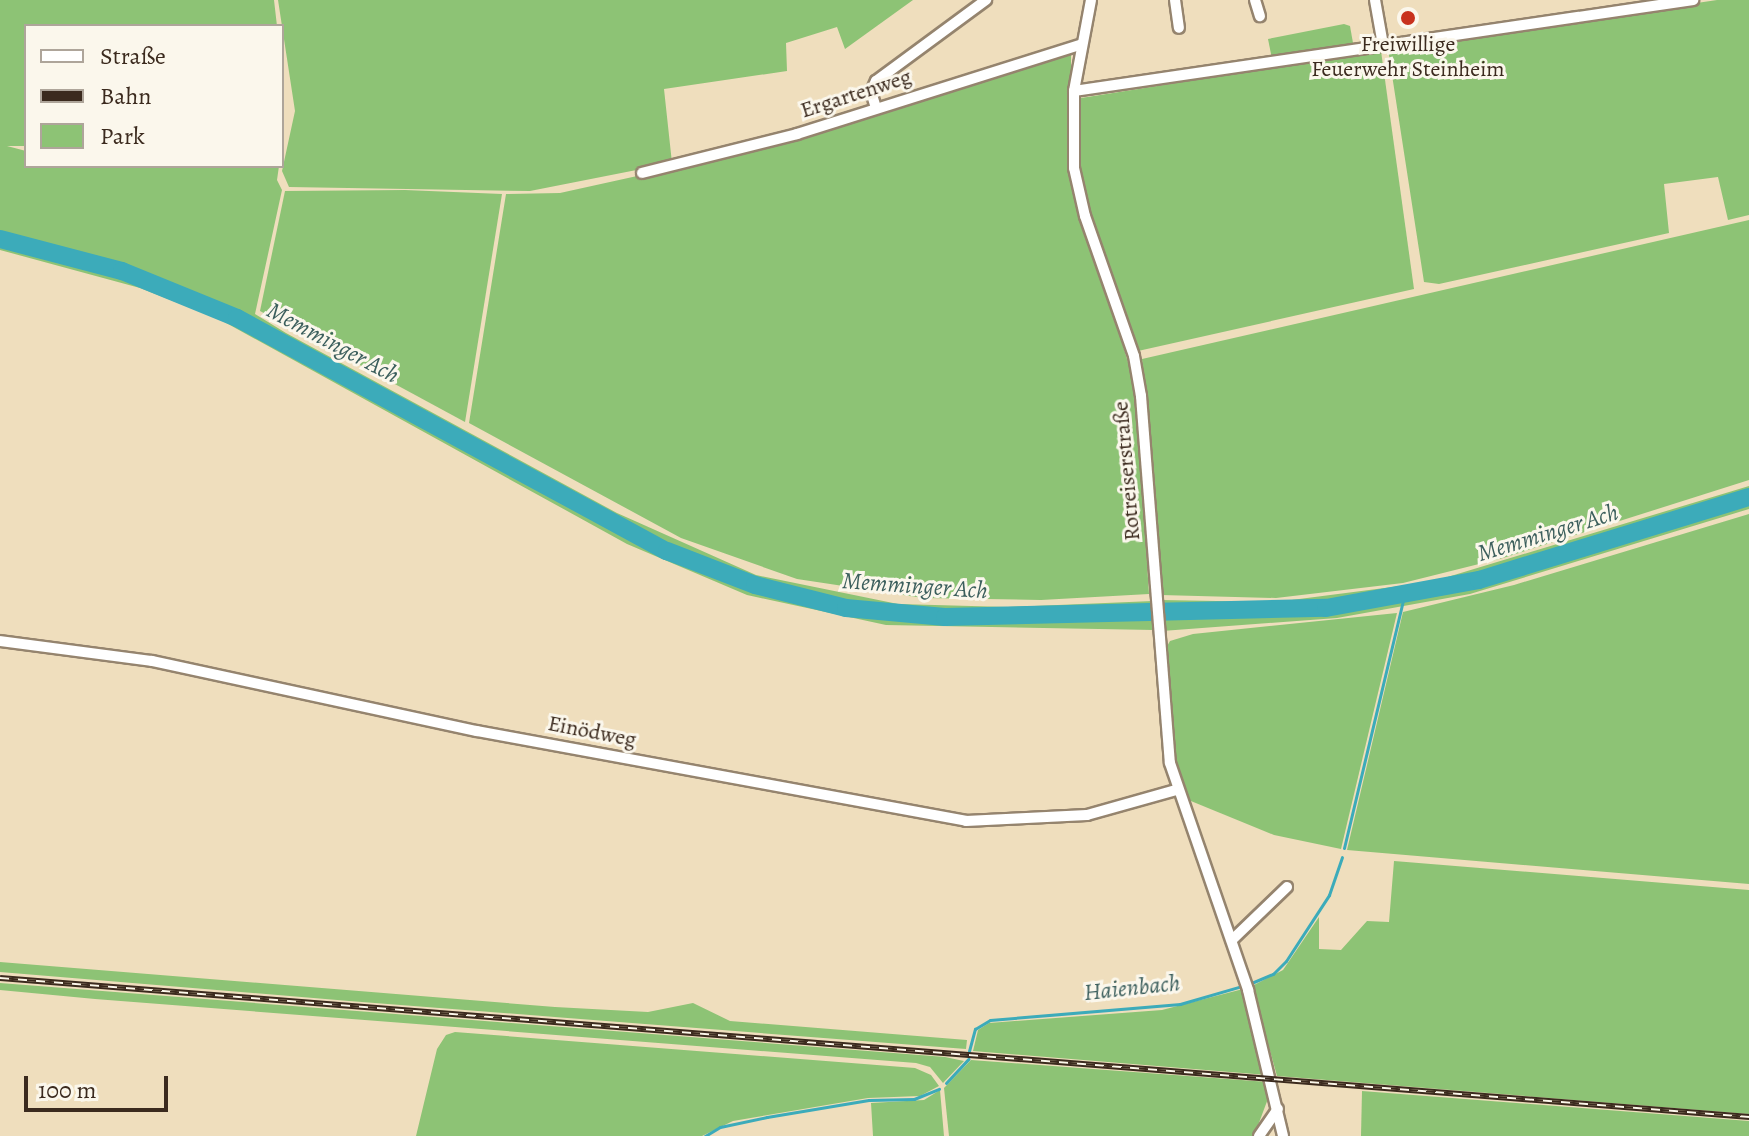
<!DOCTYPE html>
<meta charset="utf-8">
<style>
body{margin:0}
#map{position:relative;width:1749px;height:1136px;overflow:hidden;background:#efdebd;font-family:Alegreya,serif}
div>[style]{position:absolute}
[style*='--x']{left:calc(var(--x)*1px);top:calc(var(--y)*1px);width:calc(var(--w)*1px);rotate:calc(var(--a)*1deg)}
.green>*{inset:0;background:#8dc375}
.stream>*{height:3px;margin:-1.5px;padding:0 1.5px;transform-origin:1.5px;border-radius:1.5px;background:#3cabba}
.river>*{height:18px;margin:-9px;padding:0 9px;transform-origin:9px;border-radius:9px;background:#3cabba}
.roads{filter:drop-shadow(2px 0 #95846e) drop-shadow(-2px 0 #95846e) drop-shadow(0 2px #95846e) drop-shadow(0 -2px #95846e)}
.street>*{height:10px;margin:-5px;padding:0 5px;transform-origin:5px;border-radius:5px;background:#fff}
.rail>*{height:6px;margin-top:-3px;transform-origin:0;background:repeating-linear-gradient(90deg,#fbf7ec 0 9px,#3b2a1e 0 18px);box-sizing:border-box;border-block:2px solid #3b2a1e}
.dots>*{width:22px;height:22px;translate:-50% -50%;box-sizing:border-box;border:4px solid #fbf7ec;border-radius:50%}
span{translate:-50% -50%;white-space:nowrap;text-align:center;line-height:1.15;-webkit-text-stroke:6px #fbf7ec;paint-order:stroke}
.poi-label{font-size:22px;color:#3b2a1e}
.street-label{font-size:22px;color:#3b2a1e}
.water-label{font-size:24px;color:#3b5e5c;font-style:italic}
.legend{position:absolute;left:24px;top:24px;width:260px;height:144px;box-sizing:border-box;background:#fbf7ec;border:2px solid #aea59a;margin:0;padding:10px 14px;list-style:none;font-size:24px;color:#3b2a1e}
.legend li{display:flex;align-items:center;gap:16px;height:40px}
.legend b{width:40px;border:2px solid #aea59a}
.scale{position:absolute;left:24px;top:1076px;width:144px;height:36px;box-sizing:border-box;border:4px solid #3b2a1e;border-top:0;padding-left:10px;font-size:24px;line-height:28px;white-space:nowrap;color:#3b2a1e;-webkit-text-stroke:6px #fbf7ec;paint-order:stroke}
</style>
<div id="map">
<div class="green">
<div style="clip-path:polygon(0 0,274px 0,277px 26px,26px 26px,26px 146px,7px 146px,26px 151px,26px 166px,279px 166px,277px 180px,282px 190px,255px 314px,286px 333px,617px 513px,756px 575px,898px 604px,1008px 607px,1153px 601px,1154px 630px,886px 625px,747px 595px,627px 544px,219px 319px,140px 288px,0 250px)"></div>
<div style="clip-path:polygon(278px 0,913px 0,845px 49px,837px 27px,786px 43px,787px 71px,664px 89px,672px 163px,530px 191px,289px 187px,282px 171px,295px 111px)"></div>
<div style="clip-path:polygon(1717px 0,1749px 0,1749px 215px,1728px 220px,1718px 177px,1664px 184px,1669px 233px,1439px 284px,1424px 282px,1388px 49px)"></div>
<div style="clip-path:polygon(1344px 24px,1350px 26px,1353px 43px,1272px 59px,1268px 39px)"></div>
<div style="clip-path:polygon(1381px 51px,1414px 289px,1138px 351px,1085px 203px,1078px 160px,1081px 98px)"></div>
<div style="clip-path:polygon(1071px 52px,1071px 172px,1136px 389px,1149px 594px,1041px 600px,923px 598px,797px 579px,681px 538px,469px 423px,506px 194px,560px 193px,678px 167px)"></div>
<div style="clip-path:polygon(405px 190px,502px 194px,465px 422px,260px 311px,285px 191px)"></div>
<div style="clip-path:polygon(1749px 220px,1749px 480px,1503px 558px,1403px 583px,1276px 598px,1161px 595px,1142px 359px)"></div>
<div style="clip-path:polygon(1749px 486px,1749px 509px,1470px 594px,1337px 618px,1162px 631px,1161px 600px,1276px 602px,1431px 582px)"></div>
<div style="clip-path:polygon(1749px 514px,1749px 884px,1347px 850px,1403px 612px,1514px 585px)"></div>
<div style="clip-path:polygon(1397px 613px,1341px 849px,1274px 835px,1186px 799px,1173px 761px,1165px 650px,1170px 641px,1193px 634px)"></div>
<div style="clip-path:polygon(1394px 861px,1749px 890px,1749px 1114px,1277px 1076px,1252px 986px,1283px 970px,1319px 917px,1319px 949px,1341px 950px,1367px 921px,1389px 922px)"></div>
<div style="clip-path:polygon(0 962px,555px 1007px,648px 1012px,693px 1003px,730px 1021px,967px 1040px,966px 1049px,349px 1001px,0 972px)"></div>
<div style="clip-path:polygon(0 983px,945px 1057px,964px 1061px,943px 1083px,930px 1067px,916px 1063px,95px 999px,0 990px)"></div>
<div style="clip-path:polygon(1243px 989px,1267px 1075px,973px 1051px,978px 1030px,989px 1023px,1162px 1010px)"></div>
<div style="clip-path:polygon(455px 1032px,915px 1068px,931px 1075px,939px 1086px,920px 1096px,868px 1098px,733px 1121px,702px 1136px,416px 1136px,437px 1049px,446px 1035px)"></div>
<div style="clip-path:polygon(971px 1060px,1268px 1082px,1269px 1096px,1254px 1136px,949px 1136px,944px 1088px)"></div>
<div style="clip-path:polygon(940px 1090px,944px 1136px,873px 1136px,871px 1103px,924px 1100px)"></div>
<div style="clip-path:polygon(1362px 1091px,1749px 1121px,1749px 1136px,1361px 1136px)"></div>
</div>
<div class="stream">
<div style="--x:1344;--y:848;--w:258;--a:-76.6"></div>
<div style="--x:1249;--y:984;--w:26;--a:-23"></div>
<div style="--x:1273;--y:974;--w:18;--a:-45"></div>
<div style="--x:1286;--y:961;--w:79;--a:-56.9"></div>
<div style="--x:1329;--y:895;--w:40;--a:-71.1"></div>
<div style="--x:969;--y:1051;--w:23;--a:-75"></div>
<div style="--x:975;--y:1029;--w:17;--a:-31"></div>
<div style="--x:990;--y:1020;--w:191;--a:-4.8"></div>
<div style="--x:1180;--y:1004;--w:65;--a:-16.2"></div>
<div style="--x:946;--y:1083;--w:33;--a:-47"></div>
<div style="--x:705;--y:1136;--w:17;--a:-31"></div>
<div style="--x:720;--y:1127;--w:48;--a:-12"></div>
<div style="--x:767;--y:1117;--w:103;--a:-9.5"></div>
<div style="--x:869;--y:1100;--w:45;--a:-1.3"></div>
<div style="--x:914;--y:1099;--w:27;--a:-22"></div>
</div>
<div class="river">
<div style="--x:0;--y:239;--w:126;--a:14.7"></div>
<div style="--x:122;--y:271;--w:124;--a:22.2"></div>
<div style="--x:237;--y:318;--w:489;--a:28.5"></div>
<div style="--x:667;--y:551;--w:94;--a:21.1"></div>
<div style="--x:755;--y:585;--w:94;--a:14.2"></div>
<div style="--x:846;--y:608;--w:99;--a:5.2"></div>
<div style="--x:945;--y:617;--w:381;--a:-1.4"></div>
<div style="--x:1326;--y:608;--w:156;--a:-10.4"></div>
<div style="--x:1479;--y:580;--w:282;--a:-17.1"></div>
</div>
<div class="roads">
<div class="street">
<div style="--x:1091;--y:0;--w:93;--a:100.6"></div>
<div style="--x:1074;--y:91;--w:77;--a:90"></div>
<div style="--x:1074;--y:168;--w:49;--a:77.1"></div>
<div style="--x:1085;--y:216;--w:148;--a:70.7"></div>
<div style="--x:1134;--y:356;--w:41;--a:80.1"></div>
<div style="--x:1141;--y:396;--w:368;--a:85.5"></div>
<div style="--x:1170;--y:763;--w:240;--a:71"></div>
<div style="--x:1248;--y:990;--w:150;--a:76.5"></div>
<div style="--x:1175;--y:0;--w:28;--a:82"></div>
<div style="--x:1255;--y:0;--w:17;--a:73"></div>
<div style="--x:1375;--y:0;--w:46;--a:79.9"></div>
<div style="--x:1074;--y:91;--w:626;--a:-8.36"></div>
<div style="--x:876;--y:108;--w:17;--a:-107"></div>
<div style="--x:871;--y:92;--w:12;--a:-66"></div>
<div style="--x:876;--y:81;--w:137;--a:-36.4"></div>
<div style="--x:642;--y:173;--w:160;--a:-14.1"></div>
<div style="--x:797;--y:134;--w:297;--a:-17.5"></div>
<div style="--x:0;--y:641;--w:153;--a:7.5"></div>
<div style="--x:152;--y:661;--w:332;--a:12.2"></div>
<div style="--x:477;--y:731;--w:497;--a:10.4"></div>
<div style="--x:966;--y:821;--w:121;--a:-2.8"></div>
<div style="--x:1087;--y:815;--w:92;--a:-15.7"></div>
<div style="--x:1233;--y:939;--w:75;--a:-43.9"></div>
<div style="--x:1259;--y:1136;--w:33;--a:-55"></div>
</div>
</div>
<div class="rail">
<div style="--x:0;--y:978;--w:1755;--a:4.54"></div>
</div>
<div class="dots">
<div style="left:1408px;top:18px;background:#c8321e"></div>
</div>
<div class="poi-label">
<span style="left:1408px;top:57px">Freiwillige<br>Feuerwehr Steinheim</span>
</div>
<div class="street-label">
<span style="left:856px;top:94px;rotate:-18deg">Ergartenweg</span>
<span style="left:1127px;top:471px;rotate:-95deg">Rotreiserstraße</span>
<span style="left:592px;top:732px;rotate:11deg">Einödweg</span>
</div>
<div class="water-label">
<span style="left:333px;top:343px;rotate:28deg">Memminger Ach</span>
<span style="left:1548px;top:533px;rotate:-17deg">Memminger Ach</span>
<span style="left:915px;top:586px;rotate:4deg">Memminger Ach</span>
<span style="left:1132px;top:988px;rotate:-6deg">Haienbach</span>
</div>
<ul class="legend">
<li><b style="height:10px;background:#fff"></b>Straße</li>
<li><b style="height:10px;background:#3b2a1e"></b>Bahn</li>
<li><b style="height:22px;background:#8dc375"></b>Park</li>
</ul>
<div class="scale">100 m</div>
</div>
